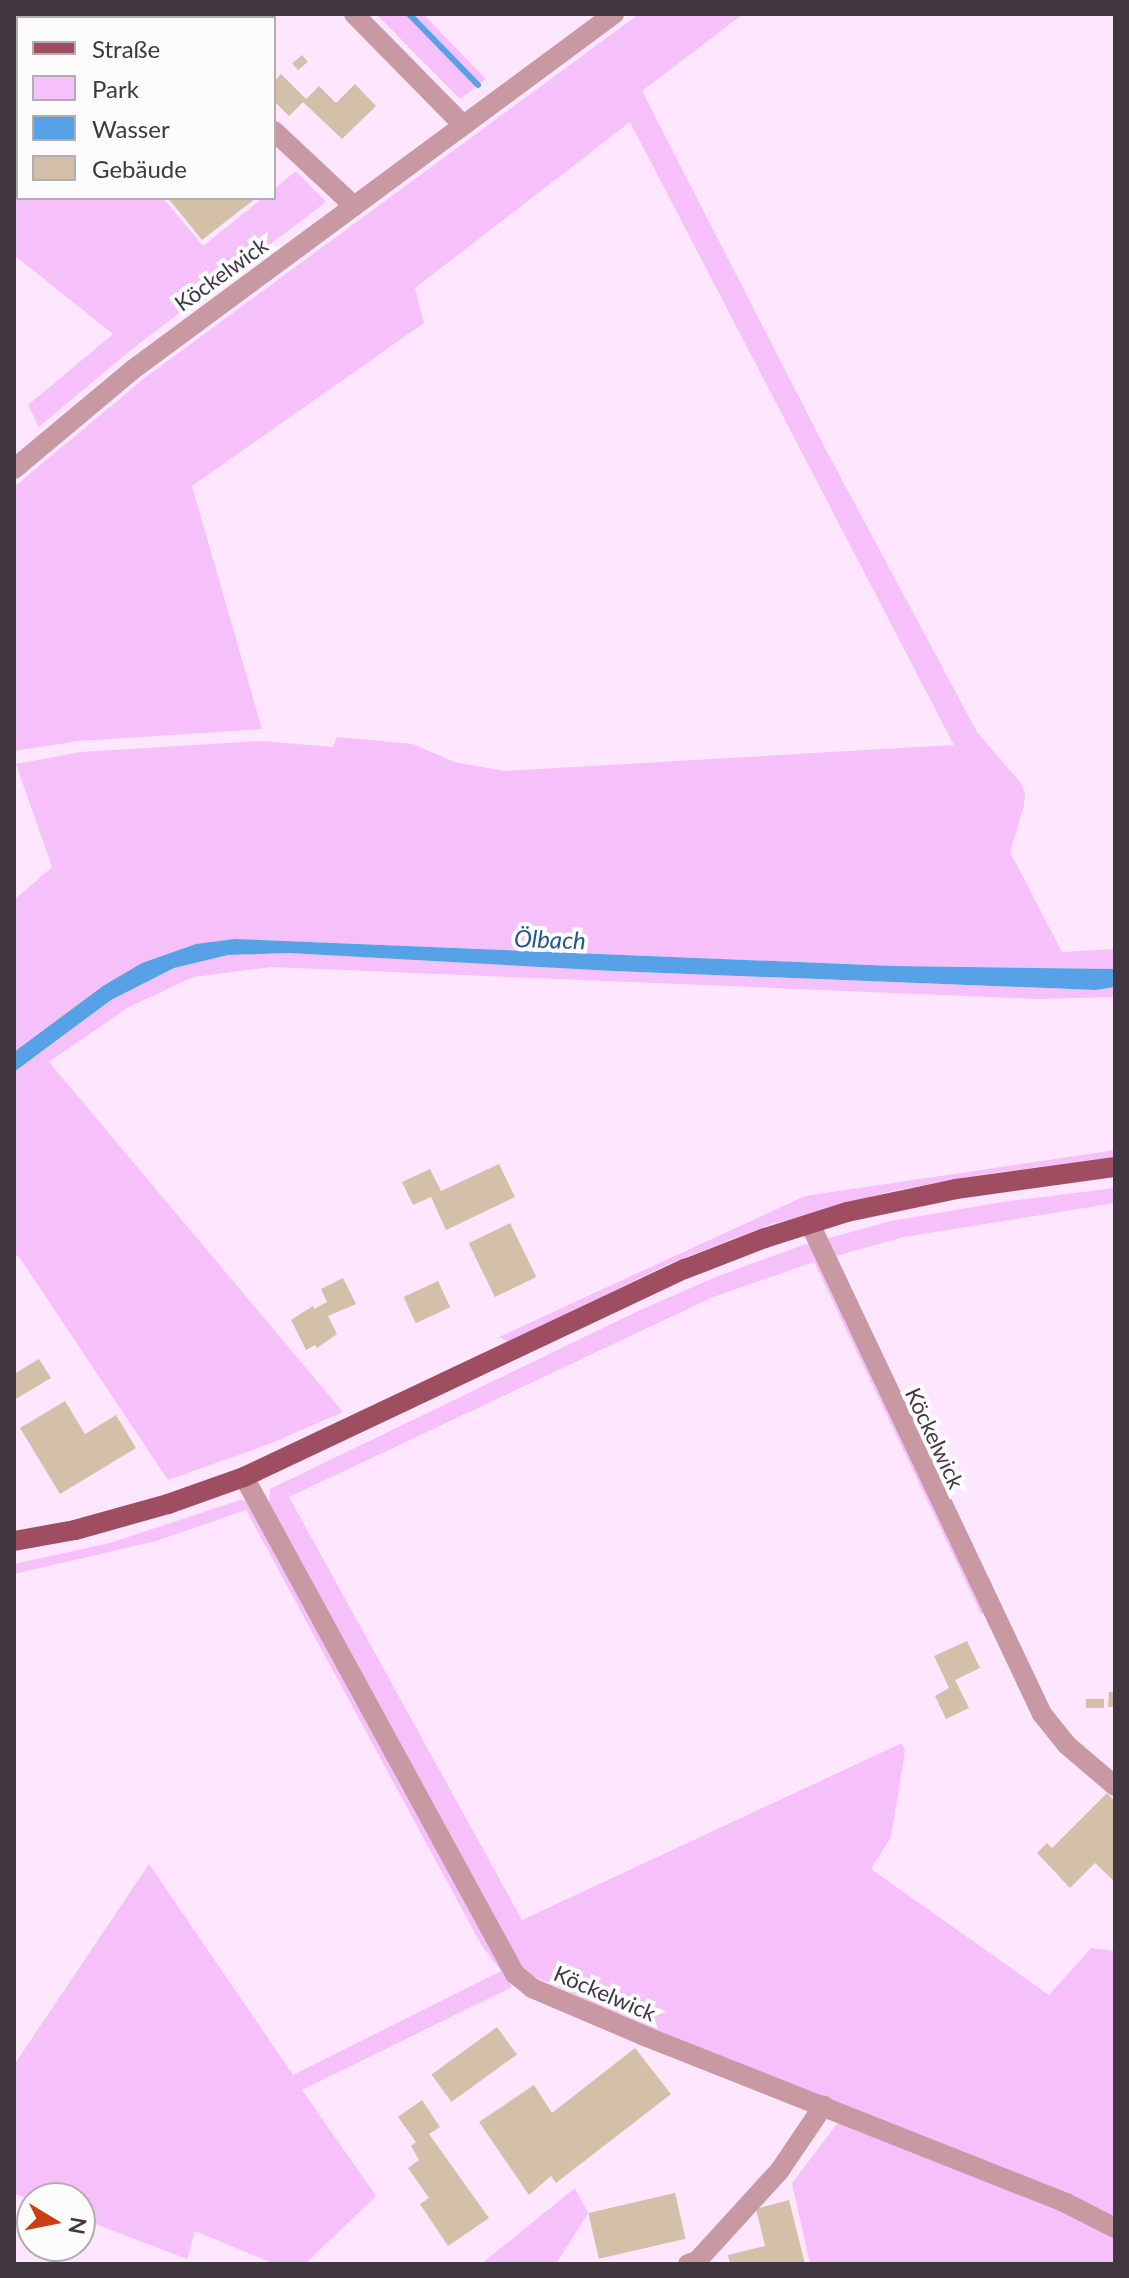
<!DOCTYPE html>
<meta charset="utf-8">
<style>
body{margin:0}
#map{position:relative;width:1129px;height:2278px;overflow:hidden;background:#fde6fe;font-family:Lato,sans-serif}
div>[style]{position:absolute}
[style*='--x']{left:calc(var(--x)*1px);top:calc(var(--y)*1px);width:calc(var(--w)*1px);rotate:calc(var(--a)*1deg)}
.green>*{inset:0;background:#f6c0fb}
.water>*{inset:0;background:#57a1e7}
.stream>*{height:6px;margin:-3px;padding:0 3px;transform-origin:3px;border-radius:3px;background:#57a1e7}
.building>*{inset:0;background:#d4c0a8;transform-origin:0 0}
.minor>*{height:20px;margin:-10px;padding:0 10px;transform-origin:10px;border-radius:10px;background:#c899a2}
.major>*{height:20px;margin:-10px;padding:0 10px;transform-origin:10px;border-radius:10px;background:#9f4e62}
span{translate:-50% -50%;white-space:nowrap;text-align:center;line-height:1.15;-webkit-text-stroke:8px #fcfcfc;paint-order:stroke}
.street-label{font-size:22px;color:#403741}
.water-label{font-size:24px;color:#245786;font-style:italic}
.frame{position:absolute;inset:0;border:16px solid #403741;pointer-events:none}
.legend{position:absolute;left:16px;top:16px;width:260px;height:184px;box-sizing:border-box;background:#fcfcfc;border:2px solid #b1adb1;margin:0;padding:10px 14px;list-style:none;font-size:24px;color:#403741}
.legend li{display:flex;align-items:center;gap:16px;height:40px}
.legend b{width:40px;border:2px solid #b1adb1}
.north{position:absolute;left:16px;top:2182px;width:80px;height:80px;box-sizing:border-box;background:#fcfcfc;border:2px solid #b1adb1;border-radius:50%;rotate:100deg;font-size:22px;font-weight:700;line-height:32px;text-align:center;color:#403741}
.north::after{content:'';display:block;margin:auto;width:28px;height:36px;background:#c94111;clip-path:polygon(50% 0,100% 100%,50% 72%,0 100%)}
</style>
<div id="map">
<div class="green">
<div style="clip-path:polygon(14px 14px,162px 14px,158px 18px,18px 18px,18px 198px,163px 198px,203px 246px,263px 198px,274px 198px,274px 189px,296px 171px,326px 202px,132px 349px,39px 427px,28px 405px,113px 334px,14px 255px)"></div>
<div style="clip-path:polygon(376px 14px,423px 14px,486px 79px,460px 99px)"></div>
<div style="clip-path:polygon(639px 14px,743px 14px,642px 91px,825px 448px,977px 732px,1020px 782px,1025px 792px,1024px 806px,1010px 852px,1062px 952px,1115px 949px,1115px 969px,894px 966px,235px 939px,103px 986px,14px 1052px,14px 900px,52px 867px,16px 764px,81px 752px,261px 741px,333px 747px,337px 737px,413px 744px,454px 762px,505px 771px,954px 745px,630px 122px,415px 288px,424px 323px,192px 486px,262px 729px,79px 741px,14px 751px,14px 487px,146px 377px)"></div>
<div style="clip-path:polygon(289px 953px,613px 971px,1096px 990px,1115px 987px,1115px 997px,1038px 999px,271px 967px,193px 977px,127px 1008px,49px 1062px,343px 1412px,269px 1444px,168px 1480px,18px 1255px,14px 1257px,14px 1072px,111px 1000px,174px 968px,228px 955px)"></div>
<div style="clip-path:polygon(1115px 1150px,1115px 1157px,985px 1174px,892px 1191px,772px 1224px,668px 1264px,509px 1342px,499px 1337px,805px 1196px)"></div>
<div style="clip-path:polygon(1115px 1188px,1115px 1203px,904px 1237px,836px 1256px,1030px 1666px,1024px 1669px,826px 1239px,891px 1221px,1002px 1202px)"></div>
<div style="clip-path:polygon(806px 1244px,813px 1247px,987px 1611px,981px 1614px,814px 1262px,713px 1297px,289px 1497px,522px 1920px,902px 1743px,905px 1751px,891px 1837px,871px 1869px,1049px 1995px,1091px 1948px,1115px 1951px,1115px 2220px,647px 2028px,527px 1973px,517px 1963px,269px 1505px,270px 1489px,638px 1311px,718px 1276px)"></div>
<div style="clip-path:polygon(240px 1500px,246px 1501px,512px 1987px,302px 2090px,376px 2196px,305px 2264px,275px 2264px,195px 2231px,187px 2259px,80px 2218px,80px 2198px,32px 2200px,14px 2194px,14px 2065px,149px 1864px,293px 2075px,501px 1971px,482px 1946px,246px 1510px,156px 1541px,14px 1574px,14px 1564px,110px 1543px)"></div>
<div style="clip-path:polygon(843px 2116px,1115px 2230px,1115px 2264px,810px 2264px,792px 2183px)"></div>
<div style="clip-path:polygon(575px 2188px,588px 2213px,556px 2264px,481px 2264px)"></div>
</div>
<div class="water">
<div style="clip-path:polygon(235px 939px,894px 966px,1115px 969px,1115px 987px,1096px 990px,613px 971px,289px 953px,228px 955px,174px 968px,111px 1000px,14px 1072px,14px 1052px,103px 986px,142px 963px,196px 944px)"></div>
</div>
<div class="stream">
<div style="--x:409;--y:14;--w:99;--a:45.8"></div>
</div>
<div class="building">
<div style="left:302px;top:55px;width:9px;height:13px;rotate:49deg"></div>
<div style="clip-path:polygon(281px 74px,306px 99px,319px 86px,336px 103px,355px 84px,376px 106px,342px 139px,303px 102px,289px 116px,274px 101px,274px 82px)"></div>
<div style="clip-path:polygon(168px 198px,256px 198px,202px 240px)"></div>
<div style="clip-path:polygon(499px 1164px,515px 1197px,446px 1230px,431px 1197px,413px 1205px,402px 1182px,430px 1169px,441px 1191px)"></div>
<div style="left:510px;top:1223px;width:60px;height:46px;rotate:64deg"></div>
<div style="clip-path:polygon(343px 1278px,356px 1304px,328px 1316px,337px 1334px,317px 1348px,315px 1345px,306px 1350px,291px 1320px,313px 1306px,314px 1309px,327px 1302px,321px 1289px)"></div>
<div style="left:438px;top:1281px;width:29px;height:38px;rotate:65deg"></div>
<div style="clip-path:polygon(39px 1359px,51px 1378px,14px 1400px,14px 1374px)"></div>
<div style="clip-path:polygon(65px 1401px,85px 1434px,116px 1415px,136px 1448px,60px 1494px,20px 1428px)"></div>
<div style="clip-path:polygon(967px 1641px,980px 1668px,955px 1680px,969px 1708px,946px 1719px,935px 1696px,949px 1688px,934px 1656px)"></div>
<div style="clip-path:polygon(1109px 1692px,1115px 1692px,1115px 1707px,1108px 1707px)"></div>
<div style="left:1086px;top:1699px;width:18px;height:9px"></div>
<div style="clip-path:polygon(1107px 1793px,1115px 1802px,1115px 1882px,1095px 1863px,1070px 1888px,1037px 1853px,1047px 1843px,1052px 1848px)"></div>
<div style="left:497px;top:2027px;width:34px;height:81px;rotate:54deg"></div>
<div style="clip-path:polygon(635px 2048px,671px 2094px,556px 2183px,551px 2176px,529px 2195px,479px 2122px,534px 2085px,552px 2113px)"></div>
<div style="clip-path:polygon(422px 2100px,440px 2127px,429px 2134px,489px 2218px,448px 2246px,420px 2204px,429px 2198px,408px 2168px,419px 2160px,411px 2146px,416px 2142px,398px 2117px)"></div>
<div style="left:675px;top:2193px;width:47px;height:89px;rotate:77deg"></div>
<div style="clip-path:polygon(789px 2200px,805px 2264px,730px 2264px,728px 2255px,765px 2246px,756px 2209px)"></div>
</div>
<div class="minor">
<div style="--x:354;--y:14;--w:156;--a:45.5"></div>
<div style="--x:174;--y:18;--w:6;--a:-45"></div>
<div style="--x:274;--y:131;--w:110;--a:43.2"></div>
<div style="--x:14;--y:469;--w:153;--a:-39.9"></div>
<div style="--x:131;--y:371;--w:601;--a:-36.47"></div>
<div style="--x:810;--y:1224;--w:542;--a:64.66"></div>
<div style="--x:1042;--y:1714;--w:40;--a:51"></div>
<div style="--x:1067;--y:1745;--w:63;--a:40.5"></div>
<div style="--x:244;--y:1477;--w:566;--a:61.4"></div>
<div style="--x:515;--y:1974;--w:22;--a:39"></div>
<div style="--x:532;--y:1988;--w:125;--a:23.1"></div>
<div style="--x:647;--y:2037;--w:451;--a:21.6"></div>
<div style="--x:1066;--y:2203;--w:55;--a:27"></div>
<div style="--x:688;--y:2264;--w:9;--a:-18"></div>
<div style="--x:697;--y:2261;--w:123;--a:-47.6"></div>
<div style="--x:780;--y:2170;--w:78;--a:-55.9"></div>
</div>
<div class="major">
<div style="--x:14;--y:1541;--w:62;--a:-10.2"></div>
<div style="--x:75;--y:1530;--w:97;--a:-15.6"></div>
<div style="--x:168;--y:1504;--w:81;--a:-19.6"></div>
<div style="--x:244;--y:1477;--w:488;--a:-25.3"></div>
<div style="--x:685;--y:1269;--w:86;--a:-21.2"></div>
<div style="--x:765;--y:1238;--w:86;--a:-17.6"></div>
<div style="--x:847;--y:1212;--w:111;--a:-11.9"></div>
<div style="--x:956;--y:1189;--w:161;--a:-7.9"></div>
</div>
<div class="street-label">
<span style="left:221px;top:274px;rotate:-36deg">Köckelwick</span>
<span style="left:935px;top:1438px;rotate:65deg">Köckelwick</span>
<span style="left:605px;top:1993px;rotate:23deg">Köckelwick</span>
</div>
<div class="water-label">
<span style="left:550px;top:939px;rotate:2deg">Ölbach</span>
</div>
<div class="frame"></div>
<ul class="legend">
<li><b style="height:10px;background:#9f4e62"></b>Straße</li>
<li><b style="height:22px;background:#f6c0fb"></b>Park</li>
<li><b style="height:22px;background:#57a1e7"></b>Wasser</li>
<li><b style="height:22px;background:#d4c0a8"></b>Gebäude</li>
</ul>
<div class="north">N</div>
</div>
